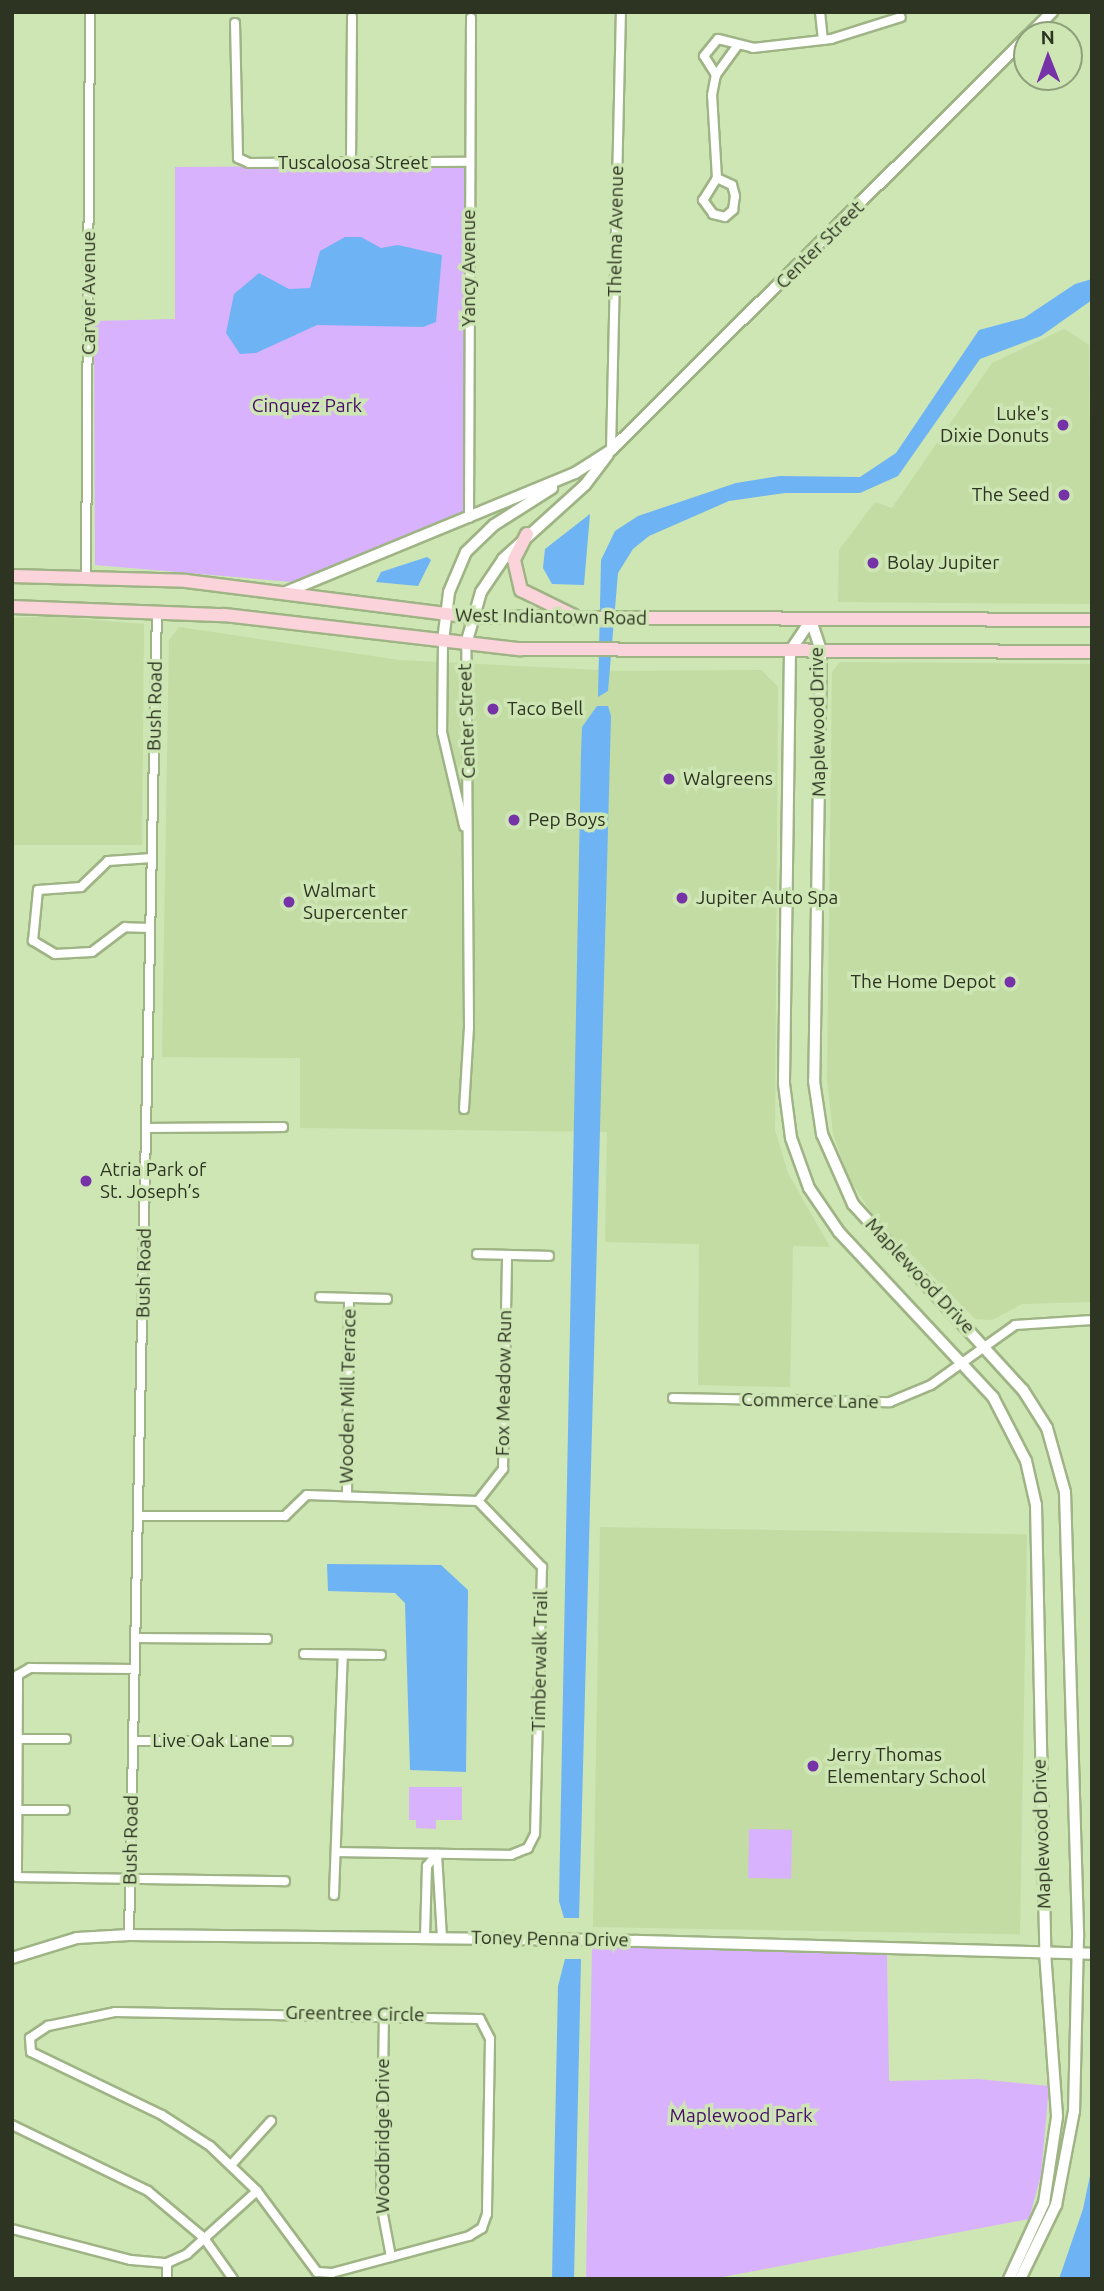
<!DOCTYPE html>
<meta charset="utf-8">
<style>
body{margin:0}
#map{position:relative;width:1104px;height:2291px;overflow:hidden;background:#cee5b4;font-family:Ubuntu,sans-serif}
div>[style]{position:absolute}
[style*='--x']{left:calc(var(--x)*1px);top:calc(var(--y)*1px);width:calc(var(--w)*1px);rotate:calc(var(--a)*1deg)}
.built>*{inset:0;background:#c2dca4;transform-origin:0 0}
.green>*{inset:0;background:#d9b2fe;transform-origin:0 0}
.water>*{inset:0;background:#6eb3f3}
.roads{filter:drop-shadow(2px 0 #9fb485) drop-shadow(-2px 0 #9fb485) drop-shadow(0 2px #9fb485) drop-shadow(0 -2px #9fb485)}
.street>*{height:8px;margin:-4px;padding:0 4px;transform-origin:4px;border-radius:4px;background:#fff}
.secondary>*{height:10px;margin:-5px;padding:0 5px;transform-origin:5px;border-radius:5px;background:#fff}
.primary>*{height:12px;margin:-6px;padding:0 6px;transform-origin:6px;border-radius:6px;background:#fbd3da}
.dots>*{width:19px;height:19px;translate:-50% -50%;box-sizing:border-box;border:4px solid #cee5b4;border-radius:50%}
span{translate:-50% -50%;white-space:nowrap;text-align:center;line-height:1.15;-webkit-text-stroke:7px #cee5b4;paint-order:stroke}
.street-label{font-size:19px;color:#2d3522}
.park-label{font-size:19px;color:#460d69}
.poi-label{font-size:19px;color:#2d3522}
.right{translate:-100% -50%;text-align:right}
.left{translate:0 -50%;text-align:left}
.frame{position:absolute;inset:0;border:14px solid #2d3522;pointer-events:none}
.north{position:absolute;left:1013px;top:21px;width:70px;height:70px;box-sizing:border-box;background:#cee5b4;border:2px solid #8e9f7a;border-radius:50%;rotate:359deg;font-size:19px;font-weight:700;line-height:28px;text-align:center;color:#2d3522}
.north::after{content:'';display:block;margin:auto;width:24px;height:32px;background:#7633a7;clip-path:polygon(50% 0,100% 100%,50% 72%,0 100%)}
</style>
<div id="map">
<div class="built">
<div style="clip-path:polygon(1064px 329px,1089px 345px,1092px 604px,838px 602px,839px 550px,875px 502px,892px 508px,992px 363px)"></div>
<div style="clip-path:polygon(47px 616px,144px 624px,142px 845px,12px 845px,12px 618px)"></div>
<div style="clip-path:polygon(179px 627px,399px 660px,618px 671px,761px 670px,778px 687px,775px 1130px,788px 1173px,830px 1247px,793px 1246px,790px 1387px,698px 1385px,699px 1244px,605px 1242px,607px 1132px,300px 1128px,300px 1058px,162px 1057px,169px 640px)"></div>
<div style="clip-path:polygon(840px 662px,1092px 664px,1092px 1302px,1022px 1304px,992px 1320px,975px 1319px,872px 1214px,849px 1178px,833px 1134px,827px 1078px,832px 672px)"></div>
<div style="left:600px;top:1527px;width:427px;height:400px;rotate:1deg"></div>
</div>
<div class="green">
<div style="clip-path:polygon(465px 165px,464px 514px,293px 582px,95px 565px,94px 321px,175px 319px,175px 167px)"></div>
<div style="clip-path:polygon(409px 1787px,462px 1787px,462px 1820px,436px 1820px,436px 1829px,416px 1828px,416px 1820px,409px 1820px)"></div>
<div style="left:749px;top:1829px;width:43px;height:49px;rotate:1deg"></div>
<div style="clip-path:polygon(592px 1946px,887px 1955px,889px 2081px,978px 2079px,1049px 2086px,1041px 2175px,1029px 2219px,712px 2279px,586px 2279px)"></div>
</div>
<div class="water">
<div style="clip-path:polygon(345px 237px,361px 237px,381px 248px,398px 245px,442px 255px,436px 322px,423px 327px,317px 325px,256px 353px,240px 354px,226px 333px,234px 294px,259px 273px,289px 289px,310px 288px,320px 251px)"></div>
<div style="clip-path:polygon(1092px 279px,1092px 300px,1041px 336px,980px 359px,898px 476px,860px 493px,785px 493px,729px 501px,649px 536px,633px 549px,618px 573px,608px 691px,598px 697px,601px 560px,615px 531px,638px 516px,736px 483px,780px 476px,860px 477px,896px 453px,979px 330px,1024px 318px,1075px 284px)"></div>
<div style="clip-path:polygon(590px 514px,584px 585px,552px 584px,543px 568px,545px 549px)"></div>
<div style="clip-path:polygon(427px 557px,431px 560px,418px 586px,376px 582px,381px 572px)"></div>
<div style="clip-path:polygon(597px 706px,608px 706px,611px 716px,579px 1918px,564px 1918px,559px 1901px,581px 754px,582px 727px)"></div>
<div style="clip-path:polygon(327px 1564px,441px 1565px,468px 1590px,466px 1772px,410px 1770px,405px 1603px,395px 1593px,328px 1591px)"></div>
<div style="clip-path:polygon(565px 1959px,581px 1959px,574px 2279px,552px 2279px,558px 1986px)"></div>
<div style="clip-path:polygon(1092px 2166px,1092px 2279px,1059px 2279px,1083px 2209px)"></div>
</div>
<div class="roads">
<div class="street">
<div style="--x:820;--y:12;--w:28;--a:84"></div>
<div style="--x:235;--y:23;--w:135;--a:88.7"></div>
<div style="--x:238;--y:158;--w:12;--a:24"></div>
<div style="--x:249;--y:163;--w:220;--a:-0.3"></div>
<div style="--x:716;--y:75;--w:22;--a:-122"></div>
<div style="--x:704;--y:56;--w:22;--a:-51"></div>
<div style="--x:718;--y:39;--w:36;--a:14"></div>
<div style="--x:753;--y:48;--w:79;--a:-6.6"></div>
<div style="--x:831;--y:39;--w:73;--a:-17.4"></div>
<div style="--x:351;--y:163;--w:146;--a:-89.6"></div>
<div style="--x:717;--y:178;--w:26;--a:122"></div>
<div style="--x:703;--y:200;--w:17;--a:54"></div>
<div style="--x:713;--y:214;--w:12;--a:14"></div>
<div style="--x:725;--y:217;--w:11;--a:-41"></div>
<div style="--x:733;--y:210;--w:14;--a:-82"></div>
<div style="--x:735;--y:196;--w:11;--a:-105"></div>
<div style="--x:732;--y:185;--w:17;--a:-155"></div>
<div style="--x:717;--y:178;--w:83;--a:-93.4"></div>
<div style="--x:712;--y:95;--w:20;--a:-79"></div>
<div style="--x:716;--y:75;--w:37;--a:-54"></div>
<div style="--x:611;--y:450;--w:438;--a:-88.7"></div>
<div style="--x:469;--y:518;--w:500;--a:-89.77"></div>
<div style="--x:86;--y:574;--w:562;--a:-89.59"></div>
<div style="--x:443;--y:641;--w:91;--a:90.6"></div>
<div style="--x:442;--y:732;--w:97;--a:76.8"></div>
<div style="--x:150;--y:928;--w:25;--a:-178"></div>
<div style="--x:125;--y:927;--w:41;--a:142.9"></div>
<div style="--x:92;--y:952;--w:37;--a:177"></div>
<div style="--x:55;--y:954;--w:26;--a:-149"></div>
<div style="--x:33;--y:941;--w:51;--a:-84.4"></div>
<div style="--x:38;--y:890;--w:43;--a:-4"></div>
<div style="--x:81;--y:887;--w:37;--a:-44"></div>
<div style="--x:108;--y:861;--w:44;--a:-3.9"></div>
<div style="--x:464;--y:1109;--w:82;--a:-86.5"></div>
<div style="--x:469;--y:1027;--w:383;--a:-90.4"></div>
<div style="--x:146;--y:1128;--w:137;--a:-0.4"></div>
<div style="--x:477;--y:1254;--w:72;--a:1.6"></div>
<div style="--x:320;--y:1297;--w:67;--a:1.7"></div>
<div style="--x:673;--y:1398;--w:217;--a:1.1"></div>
<div style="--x:890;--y:1402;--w:44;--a:-22.5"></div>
<div style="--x:931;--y:1385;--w:103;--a:-35.5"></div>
<div style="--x:1015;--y:1325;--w:77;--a:-3.7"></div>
<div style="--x:347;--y:1495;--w:197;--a:-89.4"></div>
<div style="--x:478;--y:1501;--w:41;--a:-52"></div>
<div style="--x:503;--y:1469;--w:213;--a:-88.9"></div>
<div style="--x:139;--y:1516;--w:146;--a:0"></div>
<div style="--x:285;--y:1516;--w:30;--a:-44"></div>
<div style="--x:307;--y:1495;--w:171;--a:2"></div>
<div style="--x:478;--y:1501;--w:92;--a:45.9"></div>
<div style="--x:542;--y:1567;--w:267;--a:91.5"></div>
<div style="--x:535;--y:1834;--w:16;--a:117"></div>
<div style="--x:528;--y:1848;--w:18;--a:158"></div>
<div style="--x:511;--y:1855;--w:172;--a:-179"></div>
<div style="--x:136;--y:1638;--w:131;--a:0.4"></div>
<div style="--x:304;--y:1654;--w:77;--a:0.7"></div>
<div style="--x:135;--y:1669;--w:105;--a:-179.5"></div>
<div style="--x:30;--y:1668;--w:14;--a:150"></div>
<div style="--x:18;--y:1675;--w:202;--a:90.3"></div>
<div style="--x:17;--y:1877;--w:268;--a:0.9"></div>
<div style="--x:15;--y:1739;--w:51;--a:0"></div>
<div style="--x:133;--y:1741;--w:155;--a:0"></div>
<div style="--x:14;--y:1810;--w:51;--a:0"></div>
<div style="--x:334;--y:1895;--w:240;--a:-87.9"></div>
<div style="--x:129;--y:1935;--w:1324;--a:-88.79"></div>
<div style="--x:425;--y:1937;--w:71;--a:-88.4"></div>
<div style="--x:427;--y:1866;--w:16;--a:-50"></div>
<div style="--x:437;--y:1854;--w:83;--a:86.6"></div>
<div style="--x:115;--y:2012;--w:365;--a:1.1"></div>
<div style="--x:480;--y:2019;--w:22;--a:63"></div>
<div style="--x:490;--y:2039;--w:175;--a:91"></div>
<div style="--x:487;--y:2214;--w:15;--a:110"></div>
<div style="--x:482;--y:2228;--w:15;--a:148"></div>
<div style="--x:469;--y:2236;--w:142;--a:164.9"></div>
<div style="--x:332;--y:2273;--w:15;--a:-176"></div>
<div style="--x:317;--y:2272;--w:101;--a:-126.5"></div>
<div style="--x:257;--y:2191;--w:65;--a:-136.2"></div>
<div style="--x:210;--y:2146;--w:57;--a:-147.1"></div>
<div style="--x:162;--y:2115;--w:145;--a:-154.3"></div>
<div style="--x:31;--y:2052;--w:14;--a:-94"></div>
<div style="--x:30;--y:2038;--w:22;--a:-34"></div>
<div style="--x:48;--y:2026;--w:68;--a:-11.8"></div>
<div style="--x:384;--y:2014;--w:190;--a:90.9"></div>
<div style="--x:381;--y:2204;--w:54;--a:79.3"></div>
<div style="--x:12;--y:2125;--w:151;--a:25.9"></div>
<div style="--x:148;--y:2191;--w:73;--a:40"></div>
<div style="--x:204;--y:2238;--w:50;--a:54.7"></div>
<div style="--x:232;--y:2164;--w:58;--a:-47.8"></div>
<div style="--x:12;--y:2229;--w:123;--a:14.6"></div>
<div style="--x:131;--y:2260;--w:36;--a:5"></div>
<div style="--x:167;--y:2263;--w:22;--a:-24"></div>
<div style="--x:187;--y:2254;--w:94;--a:-42"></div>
<div style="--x:167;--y:2263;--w:16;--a:90"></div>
</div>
<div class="secondary">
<div style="--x:1029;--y:35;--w:33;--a:-45"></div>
<div style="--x:286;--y:592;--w:313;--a:-22.4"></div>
<div style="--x:575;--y:473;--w:43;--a:-32.6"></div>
<div style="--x:611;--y:450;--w:586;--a:-44.79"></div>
<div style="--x:811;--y:620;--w:37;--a:124"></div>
<div style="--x:790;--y:651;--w:433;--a:90.8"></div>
<div style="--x:784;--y:1084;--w:54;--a:82.6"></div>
<div style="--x:791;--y:1138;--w:53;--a:70.2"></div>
<div style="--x:809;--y:1188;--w:53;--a:55.7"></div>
<div style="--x:839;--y:1232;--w:226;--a:47"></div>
<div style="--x:993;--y:1397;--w:72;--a:62.7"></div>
<div style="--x:1026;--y:1461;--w:45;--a:77.2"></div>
<div style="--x:1036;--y:1505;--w:447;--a:88.8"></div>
<div style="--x:1045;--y:1952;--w:165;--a:85.8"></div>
<div style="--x:1057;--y:2117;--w:87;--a:98.6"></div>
<div style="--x:1044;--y:2203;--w:84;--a:114.7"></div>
<div style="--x:811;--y:620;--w:33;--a:72"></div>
<div style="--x:821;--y:651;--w:430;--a:90.9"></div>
<div style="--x:814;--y:1081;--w:54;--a:81.4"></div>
<div style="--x:822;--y:1134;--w:77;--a:66.1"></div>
<div style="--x:853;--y:1204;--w:252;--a:47.6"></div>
<div style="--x:1023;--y:1390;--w:45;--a:57.7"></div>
<div style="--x:1047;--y:1428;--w:66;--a:74.3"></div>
<div style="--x:1065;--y:1492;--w:445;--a:88.3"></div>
<div style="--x:1078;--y:1937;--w:174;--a:91.3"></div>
<div style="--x:1074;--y:2111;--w:96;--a:100.8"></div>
<div style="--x:1056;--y:2205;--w:82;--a:115.9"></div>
<div style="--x:443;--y:641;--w:49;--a:-83"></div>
<div style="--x:449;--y:592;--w:43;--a:-67"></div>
<div style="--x:466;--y:552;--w:39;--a:-44"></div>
<div style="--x:494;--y:525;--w:69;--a:-32.5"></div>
<div style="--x:466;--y:644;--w:54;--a:-73.9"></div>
<div style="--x:481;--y:592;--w:40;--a:-56"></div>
<div style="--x:503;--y:559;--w:110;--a:-42.1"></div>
<div style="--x:585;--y:485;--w:38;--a:-53"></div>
<div style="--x:12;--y:1958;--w:68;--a:-17.1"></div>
<div style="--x:77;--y:1938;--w:52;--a:-3.3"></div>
<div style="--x:129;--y:1935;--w:473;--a:0.6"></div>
<div style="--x:602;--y:1940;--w:490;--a:1.6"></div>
</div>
<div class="primary">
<div style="--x:527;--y:534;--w:29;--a:117"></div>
<div style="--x:514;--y:560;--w:31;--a:77"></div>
<div style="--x:521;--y:590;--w:59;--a:26.1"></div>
<div style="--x:12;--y:576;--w:174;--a:1.6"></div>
<div style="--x:186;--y:581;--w:288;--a:7.2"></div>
<div style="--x:472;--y:617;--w:620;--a:0.28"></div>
<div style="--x:12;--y:607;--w:212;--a:2.2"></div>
<div style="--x:224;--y:615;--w:298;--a:6.6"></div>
<div style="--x:520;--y:649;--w:572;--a:0.3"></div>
</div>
</div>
<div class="dots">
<div style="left:1063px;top:425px;background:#7633a7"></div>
<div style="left:1064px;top:495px;background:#7633a7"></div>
<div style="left:873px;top:563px;background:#7633a7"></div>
<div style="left:493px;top:709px;background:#7633a7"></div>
<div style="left:669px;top:779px;background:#7633a7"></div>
<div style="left:514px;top:820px;background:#7633a7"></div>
<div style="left:682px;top:898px;background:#7633a7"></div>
<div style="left:289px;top:902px;background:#7633a7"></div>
<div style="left:1010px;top:982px;background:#7633a7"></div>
<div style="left:86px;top:1181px;background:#7633a7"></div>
<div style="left:813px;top:1766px;background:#7633a7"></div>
</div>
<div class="street-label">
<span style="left:353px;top:163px">Tuscaloosa Street</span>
<span style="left:616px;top:231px;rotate:-89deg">Thelma Avenue</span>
<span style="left:820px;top:245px;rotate:-45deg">Center Street</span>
<span style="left:469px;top:268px;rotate:-90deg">Yancy Avenue</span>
<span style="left:89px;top:293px;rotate:-90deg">Carver Avenue</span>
<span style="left:551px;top:617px;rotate:1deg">West Indiantown Road</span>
<span style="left:155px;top:706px;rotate:-89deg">Bush Road</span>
<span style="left:467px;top:721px;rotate:-92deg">Center Street</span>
<span style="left:818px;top:722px;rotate:-91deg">Maplewood Drive</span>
<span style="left:144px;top:1273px;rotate:-89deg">Bush Road</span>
<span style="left:920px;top:1276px;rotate:47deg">Maplewood Drive</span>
<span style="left:504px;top:1383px;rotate:-89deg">Fox Meadow Run</span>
<span style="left:348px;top:1396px;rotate:-89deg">Wooden Mill Terrace</span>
<span style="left:810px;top:1401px;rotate:1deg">Commerce Lane</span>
<span style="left:540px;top:1661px;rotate:-89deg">Timberwalk Trail</span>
<span style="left:211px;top:1741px">Live Oak Lane</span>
<span style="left:1042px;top:1834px;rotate:-92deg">Maplewood Drive</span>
<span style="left:131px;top:1840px;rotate:-89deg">Bush Road</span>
<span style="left:550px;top:1939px;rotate:1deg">Toney Penna Drive</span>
<span style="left:355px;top:2014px;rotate:1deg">Greentree Circle</span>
<span style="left:383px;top:2136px;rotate:-90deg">Woodbridge Drive</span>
</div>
<div class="park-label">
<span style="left:307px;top:406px">Cinquez Park</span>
<span style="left:741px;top:2116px">Maplewood Park</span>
</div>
<div class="poi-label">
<span class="right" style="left:1049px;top:425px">Luke's<br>Dixie Donuts</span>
<span class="right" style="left:1050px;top:495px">The Seed</span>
<span class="left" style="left:887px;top:563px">Bolay Jupiter</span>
<span class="left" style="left:507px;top:709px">Taco Bell</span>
<span class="left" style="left:683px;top:779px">Walgreens</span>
<span class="left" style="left:528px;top:820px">Pep Boys</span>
<span class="left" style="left:303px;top:902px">Walmart<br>Supercenter</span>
<span class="left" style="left:696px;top:898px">Jupiter Auto Spa</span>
<span class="right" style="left:996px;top:982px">The Home Depot</span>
<span class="left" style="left:100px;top:1181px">Atria Park of<br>St. Joseph’s</span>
<span class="left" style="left:827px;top:1766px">Jerry Thomas<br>Elementary School</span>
</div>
<div class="frame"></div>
<div class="north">N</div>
</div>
